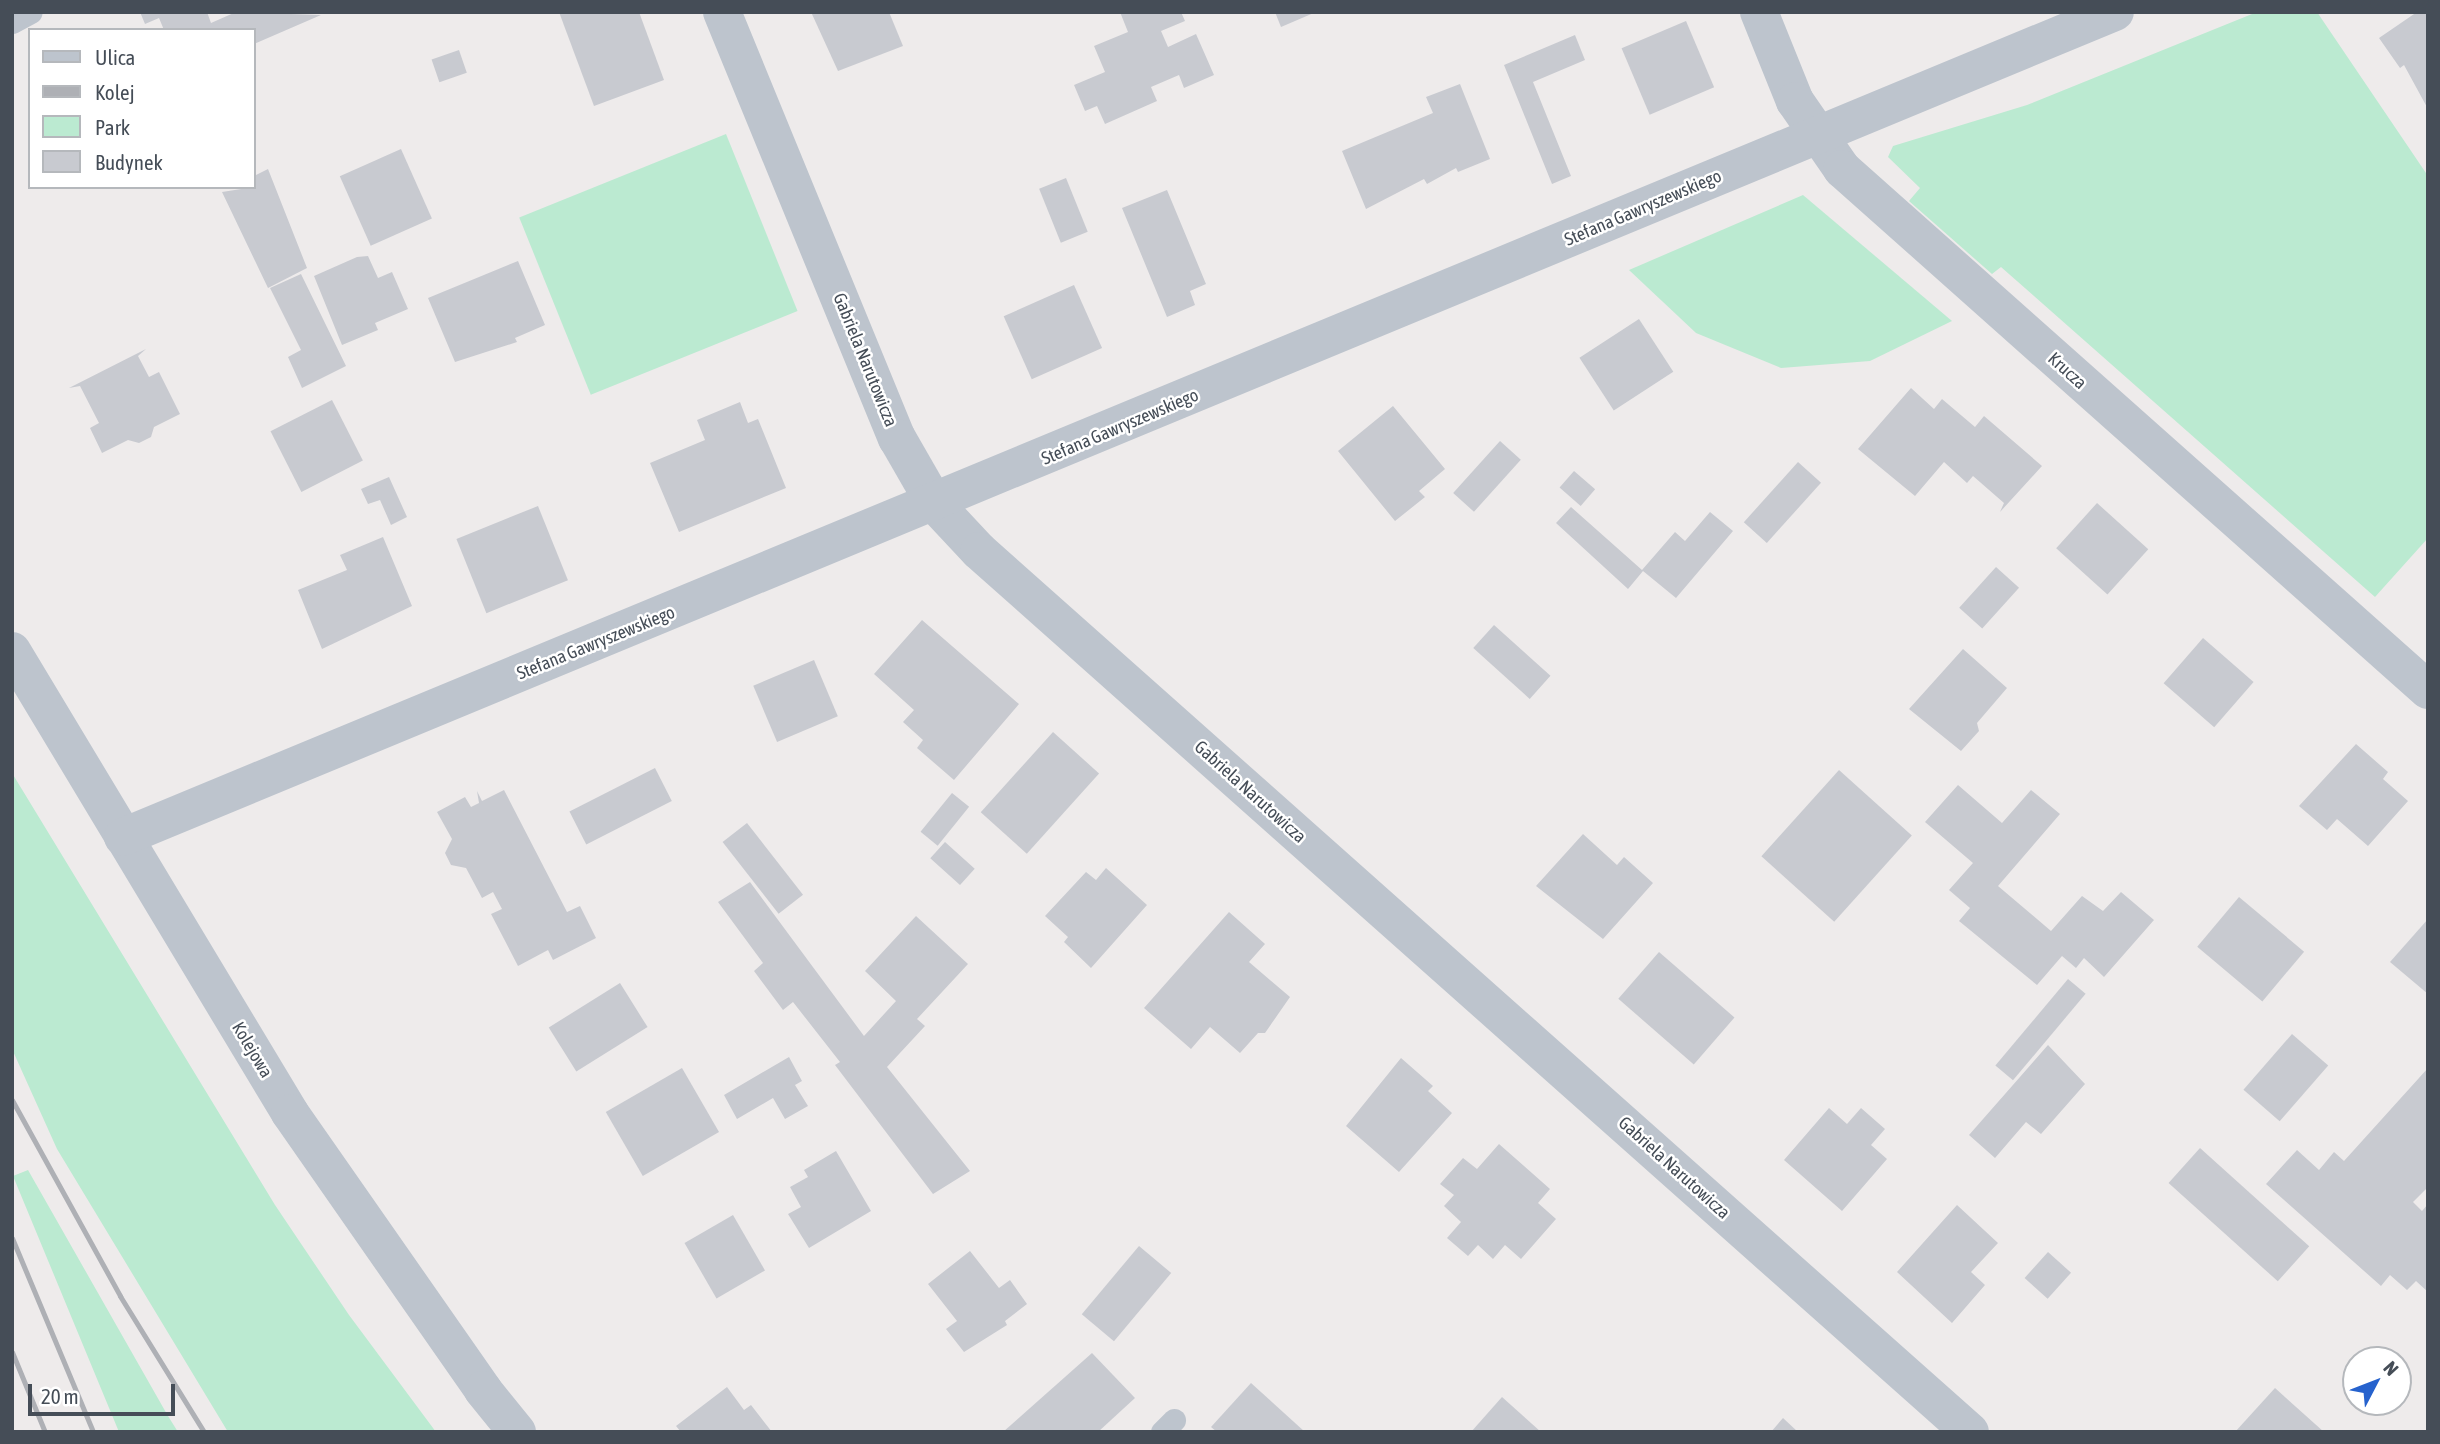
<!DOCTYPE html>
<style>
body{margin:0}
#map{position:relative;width:2440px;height:1444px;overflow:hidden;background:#eeebeb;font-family:"Asap Condensed",sans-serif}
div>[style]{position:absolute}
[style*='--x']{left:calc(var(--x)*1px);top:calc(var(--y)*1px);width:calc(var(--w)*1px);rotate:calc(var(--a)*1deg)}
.green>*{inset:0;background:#bbead1;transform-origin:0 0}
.building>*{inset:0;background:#c8cad0;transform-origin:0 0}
.lane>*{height:23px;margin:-11.5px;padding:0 11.5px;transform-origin:11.5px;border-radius:11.5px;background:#bdc4cd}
.street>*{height:38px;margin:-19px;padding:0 19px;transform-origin:19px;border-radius:19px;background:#bdc4cd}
.rail>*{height:5px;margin:-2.5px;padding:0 2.5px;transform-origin:2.5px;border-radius:2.5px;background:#aeb0b5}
span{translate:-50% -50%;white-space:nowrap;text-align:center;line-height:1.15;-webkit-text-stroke:5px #fff;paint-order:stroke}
.street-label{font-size:18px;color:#454d57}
.frame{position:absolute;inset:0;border:14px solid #454d57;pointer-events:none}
.legend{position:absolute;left:28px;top:28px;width:228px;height:161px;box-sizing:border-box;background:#fff;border:2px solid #b5b8bc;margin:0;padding:9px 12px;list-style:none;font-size:21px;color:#454d57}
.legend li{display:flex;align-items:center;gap:14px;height:35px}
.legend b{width:35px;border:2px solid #b5b8bc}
.north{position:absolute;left:2342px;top:1346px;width:70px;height:70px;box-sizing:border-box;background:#fff;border:2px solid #b5b8bc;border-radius:50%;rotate:48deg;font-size:19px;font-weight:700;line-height:28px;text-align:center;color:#454d57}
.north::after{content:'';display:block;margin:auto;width:24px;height:32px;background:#2662cd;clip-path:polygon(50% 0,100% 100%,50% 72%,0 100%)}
.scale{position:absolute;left:28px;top:1384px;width:147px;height:32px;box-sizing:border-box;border:4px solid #454d57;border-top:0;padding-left:9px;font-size:21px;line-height:24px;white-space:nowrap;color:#454d57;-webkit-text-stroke:5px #fff;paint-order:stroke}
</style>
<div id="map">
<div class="green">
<div style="clip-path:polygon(2257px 12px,2317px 12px,2428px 176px,2428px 538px,2375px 597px,2001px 267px,1992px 274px,1909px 201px,1920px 188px,1888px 157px,1893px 146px,2027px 105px)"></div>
<div style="left:726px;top:134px;width:191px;height:223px;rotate:68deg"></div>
<div style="clip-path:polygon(1803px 195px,1952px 321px,1870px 361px,1781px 368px,1696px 333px,1629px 270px)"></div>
<div style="clip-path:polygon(12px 773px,275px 1205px,349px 1315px,436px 1432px,228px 1432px,57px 1149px,12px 1049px)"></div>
<div style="clip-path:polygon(28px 1170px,168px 1416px,178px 1432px,119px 1432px,13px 1176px)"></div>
</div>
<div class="building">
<div style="clip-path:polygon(140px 12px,207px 12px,211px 23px,236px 12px,321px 15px,254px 44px,254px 30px,164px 30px,159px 18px,145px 24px)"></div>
<div style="clip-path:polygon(559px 12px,639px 12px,664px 80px,594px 106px)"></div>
<div style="clip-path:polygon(811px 12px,889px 12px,903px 46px,838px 71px)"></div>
<div style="clip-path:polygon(1120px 12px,1181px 12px,1185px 21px,1161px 31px,1168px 47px,1196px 34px,1214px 75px,1184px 88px,1179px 75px,1151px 87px,1157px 101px,1105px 124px,1097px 106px,1085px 111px,1074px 85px,1105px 72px,1094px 46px,1128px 32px)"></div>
<div style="clip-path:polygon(1275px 12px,1316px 12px,1281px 27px)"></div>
<div style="clip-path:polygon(2417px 12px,2428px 13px,2428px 109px,2404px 65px,2400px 68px,2379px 38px)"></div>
<div style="left:1686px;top:21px;width:72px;height:70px;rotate:67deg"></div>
<div style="clip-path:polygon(1575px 35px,1585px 60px,1533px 82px,1571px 176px,1552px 184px,1504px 65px)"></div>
<div style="left:459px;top:50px;width:24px;height:29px;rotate:71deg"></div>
<div style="clip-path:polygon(1460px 84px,1490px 159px,1458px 172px,1456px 168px,1427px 184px,1424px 179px,1366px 209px,1342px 151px,1433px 113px,1426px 97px)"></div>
<div style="left:401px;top:149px;width:76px;height:67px;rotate:66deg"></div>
<div style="clip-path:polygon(268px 169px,307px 268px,268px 288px,222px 192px,254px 187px,254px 176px)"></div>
<div style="left:1066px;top:178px;width:58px;height:29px;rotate:68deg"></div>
<div style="clip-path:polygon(1167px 190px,1206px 284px,1190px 291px,1195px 305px,1167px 317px,1122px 208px)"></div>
<div style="clip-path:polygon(368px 256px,378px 278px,392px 272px,408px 309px,375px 323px,378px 330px,342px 345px,314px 276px,357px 257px)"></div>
<div style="clip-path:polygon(518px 261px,545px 325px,515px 338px,517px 342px,455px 362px,428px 298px)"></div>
<div style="clip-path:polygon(301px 274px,346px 366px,302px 388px,288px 357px,301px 350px,270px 288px)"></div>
<div style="left:1074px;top:285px;width:69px;height:77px;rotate:66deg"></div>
<div style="left:1639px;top:319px;width:63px;height:71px;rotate:57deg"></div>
<div style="clip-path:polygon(146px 349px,138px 356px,149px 377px,159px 372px,180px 414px,154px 427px,151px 437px,139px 443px,128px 440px,102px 453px,90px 428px,99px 423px,80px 386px,69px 388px)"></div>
<div style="clip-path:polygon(1911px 388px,1934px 409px,1942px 399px,1975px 427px,1984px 416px,2042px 466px,2000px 512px,2004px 503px,1973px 476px,1967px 483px,1944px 462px,1915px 496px,1858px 449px)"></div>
<div style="left:332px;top:400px;width:68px;height:69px;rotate:63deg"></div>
<div style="clip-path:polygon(740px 402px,748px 423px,758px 419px,786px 488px,679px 532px,650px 463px,705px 440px,697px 420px)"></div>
<div style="clip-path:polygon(1393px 406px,1445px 469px,1419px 491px,1425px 497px,1395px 521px,1338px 451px)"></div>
<div style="left:1500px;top:441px;width:28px;height:70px;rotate:42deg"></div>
<div style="left:1798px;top:462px;width:31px;height:81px;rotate:42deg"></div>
<div style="left:1574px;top:471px;width:28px;height:22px;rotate:41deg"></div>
<div style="clip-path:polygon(389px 477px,407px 517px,391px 525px,380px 500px,368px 504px,361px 489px)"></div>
<div style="left:2097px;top:503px;width:69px;height:61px;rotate:42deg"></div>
<div style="left:538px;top:506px;width:80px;height:88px;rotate:68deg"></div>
<div style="clip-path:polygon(1571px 507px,1642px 570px,1675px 532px,1685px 541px,1710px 512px,1733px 531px,1676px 598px,1643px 571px,1628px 589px,1556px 523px)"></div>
<div style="clip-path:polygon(383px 537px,412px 606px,322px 649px,298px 590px,347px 570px,340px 555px)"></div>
<div style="left:1996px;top:567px;width:31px;height:55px;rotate:42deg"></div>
<div style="clip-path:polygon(922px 620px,1019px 704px,954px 780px,917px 748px,923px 740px,903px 722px,914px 710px,874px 674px)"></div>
<div style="left:1494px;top:625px;width:76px;height:31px;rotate:42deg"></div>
<div style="left:2203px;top:638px;width:67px;height:60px;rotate:41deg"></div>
<div style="clip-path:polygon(1963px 649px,2007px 688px,1977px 723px,1979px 731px,1961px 751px,1909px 709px)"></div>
<div style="left:814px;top:660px;width:61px;height:66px;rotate:67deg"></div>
<div style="left:1053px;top:732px;width:62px;height:108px;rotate:42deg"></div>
<div style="clip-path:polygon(2356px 744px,2388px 772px,2383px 779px,2408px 801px,2368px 846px,2337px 819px,2327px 830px,2299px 806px)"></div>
<div style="left:655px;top:768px;width:37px;height:96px;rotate:63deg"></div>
<div style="left:1839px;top:770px;width:98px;height:116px;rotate:42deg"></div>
<div style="clip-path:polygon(1958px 785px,2002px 823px,2031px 790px,2060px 814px,1998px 886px,2051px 931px,2082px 896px,2103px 911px,2121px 892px,2154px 920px,2104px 977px,2084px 958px,2076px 968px,2062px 956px,2037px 985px,1959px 921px,1970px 908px,1949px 890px,1973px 863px,1925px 822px)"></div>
<div style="clip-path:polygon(504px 790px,567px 912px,580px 906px,596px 938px,553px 960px,548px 950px,518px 966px,491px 914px,502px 909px,493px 892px,482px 898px,466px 868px,451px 865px,445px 853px,452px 839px,437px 812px,465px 797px,471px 807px,479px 803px,477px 791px,482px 801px)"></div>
<div style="left:952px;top:793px;width:22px;height:50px;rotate:39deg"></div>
<div style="left:747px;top:823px;width:91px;height:31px;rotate:52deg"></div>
<div style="clip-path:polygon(1583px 834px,1617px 865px,1624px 857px,1653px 883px,1603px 939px,1536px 886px)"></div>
<div style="left:945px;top:842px;width:40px;height:22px;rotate:42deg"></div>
<div style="clip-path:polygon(1106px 868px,1147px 905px,1091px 968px,1064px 942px,1068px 937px,1045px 916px,1086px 872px,1096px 880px)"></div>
<div style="clip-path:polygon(750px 882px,864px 1036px,896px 1001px,865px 971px,916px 916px,968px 964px,917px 1019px,925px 1026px,887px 1067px,970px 1171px,933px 1194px,835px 1065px,840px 1062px,793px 1002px,783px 1010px,754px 971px,763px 963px,718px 902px)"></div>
<div style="left:2239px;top:897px;width:85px;height:65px;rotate:40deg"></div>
<div style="clip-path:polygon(1229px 912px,1265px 944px,1249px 962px,1290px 997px,1265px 1033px,1258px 1033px,1240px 1053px,1210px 1027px,1191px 1049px,1144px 1008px)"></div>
<div style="clip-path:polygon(2428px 919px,2428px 994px,2390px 962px)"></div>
<div style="left:1659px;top:952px;width:100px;height:62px;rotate:41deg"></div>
<div style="left:2068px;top:979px;width:23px;height:113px;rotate:40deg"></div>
<div style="left:620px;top:983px;width:52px;height:84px;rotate:58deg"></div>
<div style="left:2292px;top:1034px;width:48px;height:74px;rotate:41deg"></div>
<div style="clip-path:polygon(2048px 1045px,2085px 1084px,2041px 1134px,2026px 1122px,1995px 1158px,1969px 1135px)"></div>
<div style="clip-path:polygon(789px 1057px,802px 1081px,795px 1085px,808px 1106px,785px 1119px,773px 1098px,737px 1119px,724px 1095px)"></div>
<div style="clip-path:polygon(1401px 1058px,1433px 1086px,1428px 1091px,1452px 1113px,1399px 1172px,1346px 1126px)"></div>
<div style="left:682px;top:1068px;width:74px;height:88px;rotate:60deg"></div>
<div style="clip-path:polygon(2428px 1068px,2428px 1187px,2413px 1202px,2422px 1211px,2428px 1204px,2428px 1292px,2416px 1281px,2407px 1290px,2390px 1275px,2381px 1286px,2266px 1184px,2297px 1150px,2319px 1170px,2334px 1152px,2344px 1161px)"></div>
<div style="clip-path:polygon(1829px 1108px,1847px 1124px,1861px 1108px,1885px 1129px,1871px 1145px,1887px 1159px,1842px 1211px,1784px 1160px)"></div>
<div style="clip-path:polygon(1499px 1144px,1550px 1189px,1538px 1203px,1556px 1219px,1521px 1259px,1505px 1245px,1493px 1259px,1478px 1245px,1468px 1256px,1447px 1238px,1461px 1222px,1444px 1206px,1454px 1195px,1440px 1184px,1463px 1158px,1477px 1169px)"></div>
<div style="left:2200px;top:1148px;width:147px;height:47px;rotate:42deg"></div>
<div style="clip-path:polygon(836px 1151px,871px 1211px,809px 1248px,788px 1214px,801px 1207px,790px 1187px,808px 1177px,804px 1170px)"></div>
<div style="clip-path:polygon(1957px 1205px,1998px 1243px,1971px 1272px,1985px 1285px,1952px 1323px,1897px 1272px)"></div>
<div style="left:733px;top:1215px;width:64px;height:56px;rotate:60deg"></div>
<div style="left:1139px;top:1246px;width:42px;height:89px;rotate:40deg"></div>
<div style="clip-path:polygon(970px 1251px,999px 1288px,1010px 1280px,1027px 1304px,1005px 1321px,1007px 1325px,964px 1352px,946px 1329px,957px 1321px,928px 1284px)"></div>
<div style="left:2048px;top:1252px;width:31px;height:35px;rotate:42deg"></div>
<div style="clip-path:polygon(1092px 1353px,1135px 1398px,1098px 1432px,1003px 1432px)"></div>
<div style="clip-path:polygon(1251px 1383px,1305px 1432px,1217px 1432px,1211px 1427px)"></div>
<div style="clip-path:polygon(727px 1387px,744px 1410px,751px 1405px,772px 1432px,681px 1432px,676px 1426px)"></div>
<div style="clip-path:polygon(2275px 1388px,2324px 1432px,2235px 1432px)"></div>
<div style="clip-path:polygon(1502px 1397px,1541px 1432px,1471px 1432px)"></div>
<div style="clip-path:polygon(1783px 1418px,1798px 1432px,1771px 1432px)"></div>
</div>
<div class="lane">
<div style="--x:12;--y:22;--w:21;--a:-28"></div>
<div style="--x:1162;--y:1432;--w:17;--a:-45"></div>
</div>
<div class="street">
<div style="--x:722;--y:12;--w:461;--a:67.7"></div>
<div style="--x:897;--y:438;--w:76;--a:60.1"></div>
<div style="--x:935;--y:504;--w:64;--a:46.9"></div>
<div style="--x:979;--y:551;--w:1326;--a:41.64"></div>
<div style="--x:1759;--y:12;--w:96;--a:68"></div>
<div style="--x:1795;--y:101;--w:83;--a:55.3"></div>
<div style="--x:1842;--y:169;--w:784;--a:41.64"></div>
<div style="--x:12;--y:651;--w:539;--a:58.96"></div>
<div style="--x:290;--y:1113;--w:338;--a:55.1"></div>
<div style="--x:483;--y:1390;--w:54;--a:51"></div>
<div style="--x:123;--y:837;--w:2156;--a:-22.5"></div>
</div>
<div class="rail">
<div style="--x:12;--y:1100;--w:224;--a:61.1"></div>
<div style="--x:120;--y:1296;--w:160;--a:58.3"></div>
<div style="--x:12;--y:1238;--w:210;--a:67.3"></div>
<div style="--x:12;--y:1352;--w:87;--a:67.6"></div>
</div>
<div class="street-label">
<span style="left:1643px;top:208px;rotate:-23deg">Stefana Gawryszewskiego</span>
<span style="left:865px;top:360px;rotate:68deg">Gabriela Narutowicza</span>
<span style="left:2067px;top:371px;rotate:42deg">Krucza</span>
<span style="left:1120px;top:427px;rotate:-23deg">Stefana Gawryszewskiego</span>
<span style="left:596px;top:643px;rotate:-22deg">Stefana Gawryszewskiego</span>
<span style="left:1250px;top:792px;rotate:42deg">Gabriela Narutowicza</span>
<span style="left:252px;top:1050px;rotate:59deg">Kolejowa</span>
<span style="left:1674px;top:1168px;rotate:42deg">Gabriela Narutowicza</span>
</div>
<div class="frame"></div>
<ul class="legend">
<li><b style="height:9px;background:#bdc4cd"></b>Ulica</li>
<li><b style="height:9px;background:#aeb0b5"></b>Kolej</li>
<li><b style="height:19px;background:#bbead1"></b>Park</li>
<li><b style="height:19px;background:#c8cad0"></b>Budynek</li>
</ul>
<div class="north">N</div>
<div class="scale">20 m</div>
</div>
